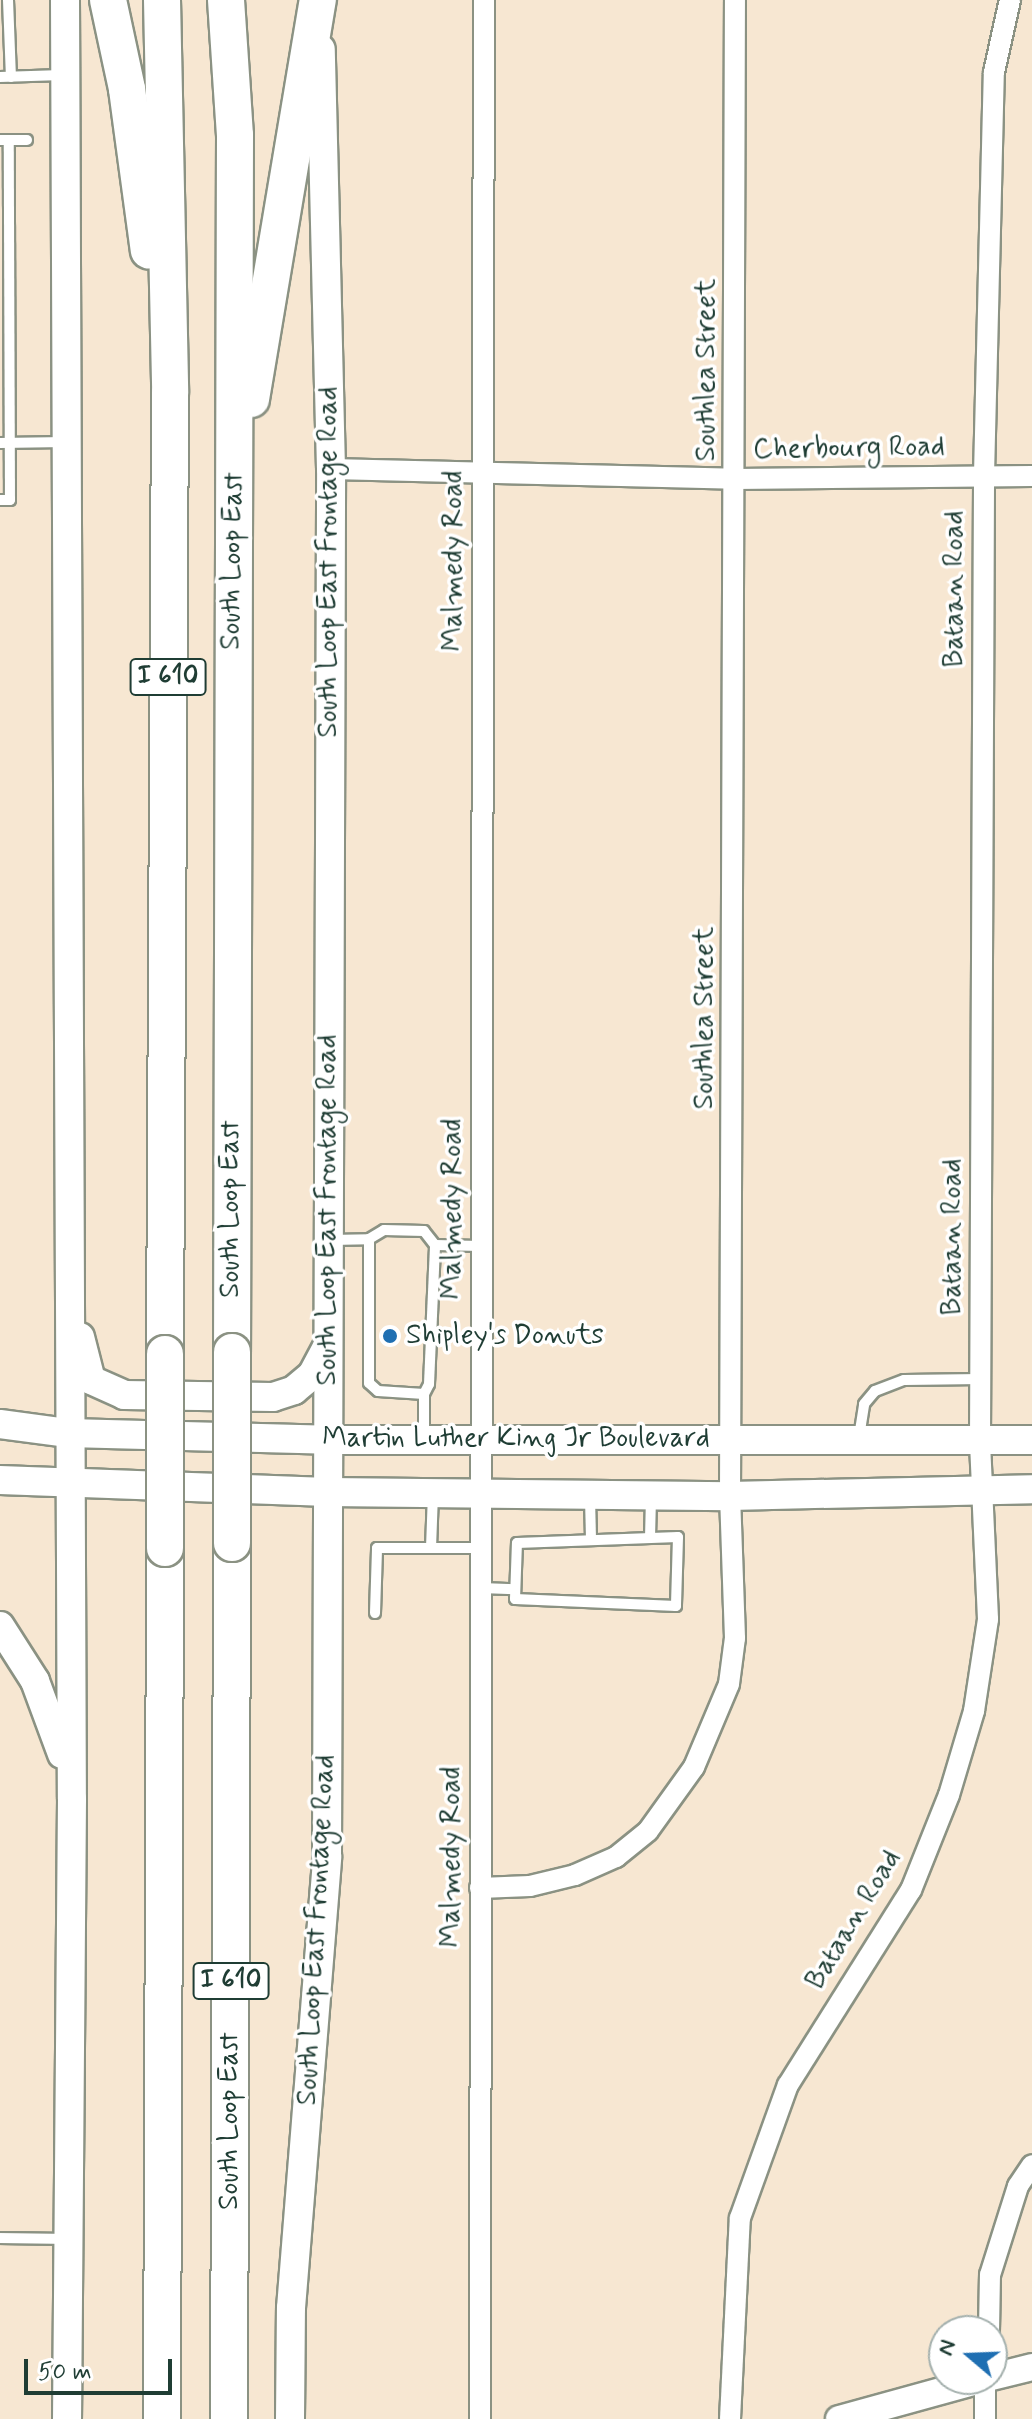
<!DOCTYPE html>
<style>
body{margin:0}
#map{position:relative;width:1032px;height:2419px;overflow:hidden;background:#f7e7d2;font-family:Mynerve,sans-serif}
div>[style]{position:absolute}
[style*='--x']{left:calc(var(--x)*1px);top:calc(var(--y)*1px);width:calc(var(--w)*1px);rotate:calc(var(--a)*1deg)}
.roads{filter:drop-shadow(2px 0 #8b9283) drop-shadow(-2px 0 #8b9283) drop-shadow(0 2px #8b9283) drop-shadow(0 -2px #8b9283)}
.service>*{height:10px;margin:-5px;padding:0 5px;transform-origin:5px;border-radius:5px;background:#fff}
.minor>*{height:20px;margin:-10px;padding:0 10px;transform-origin:10px;border-radius:10px;background:#fff}
.tertiary>*{height:26px;margin:-13px;padding:0 13px;transform-origin:13px;border-radius:13px;background:#fff}
.secondary>*{height:28px;margin:-14px;padding:0 14px;transform-origin:14px;border-radius:14px;background:#fff}
.motorway>*{height:36px;margin:-18px;padding:0 18px;transform-origin:18px;border-radius:18px;background:#fff}
.bridges{filter:drop-shadow(2px 0 #8b9283) drop-shadow(-2px 0 #8b9283) drop-shadow(0 2px #8b9283) drop-shadow(0 -2px #8b9283)}
.motorway-bridge>*{height:36px;margin:-18px;padding:0 18px;transform-origin:18px;border-radius:18px;background:#fff}
.dots>*{width:22px;height:22px;translate:-50% -50%;box-sizing:border-box;border:4px solid #fff;border-radius:50%}
span{translate:-50% -50%;white-space:nowrap;text-align:center;line-height:1.15;-webkit-text-stroke:7px #fff;paint-order:stroke}
.shield-label span{padding:2px 6px;background:#fff;border:2px solid;border-radius:6px;-webkit-text-stroke-width:0}
.shield-label{font-size:26px;color:#1f3d34;font-weight:700}
.street-label{font-size:28px;color:#1f3d34}
.poi-label{font-size:28px;color:#1f3d34}
.left{translate:0 -50%;text-align:left}
.north{position:absolute;left:928px;top:2315px;width:80px;height:80px;box-sizing:border-box;background:#fff;border:2px solid #a5b1ae;border-radius:50%;rotate:289deg;font-size:22px;font-weight:700;line-height:32px;text-align:center;color:#1f3d34}
.north::after{content:'';display:block;margin:auto;width:28px;height:36px;background:#1f6fb2;clip-path:polygon(50% 0,100% 100%,50% 72%,0 100%)}
.scale{position:absolute;left:24px;top:2359px;width:148px;height:36px;box-sizing:border-box;border:4px solid #1f3d34;border-top:0;padding-left:10px;font-size:24px;line-height:28px;white-space:nowrap;color:#1f3d34;-webkit-text-stroke:6px #fff;paint-order:stroke}
</style>
<div id="map">
<div class="roads">
<div class="service">
<div style="--x:8;--y:0;--w:77;--a:87.8"></div>
<div style="--x:0;--y:77;--w:62;--a:-1.8"></div>
<div style="--x:0;--y:140;--w:27;--a:0"></div>
<div style="--x:0;--y:443;--w:66;--a:-0.9"></div>
<div style="--x:0;--y:500;--w:10;--a:0"></div>
<div style="--x:10;--y:500;--w:360;--a:-90.2"></div>
<div style="--x:369;--y:1239;--w:144;--a:90"></div>
<div style="--x:369;--y:1383;--w:12;--a:42"></div>
<div style="--x:378;--y:1391;--w:46;--a:3.7"></div>
<div style="--x:424;--y:1394;--w:44;--a:90"></div>
<div style="--x:330;--y:1240;--w:39;--a:-1"></div>
<div style="--x:369;--y:1239;--w:17;--a:-31"></div>
<div style="--x:384;--y:1230;--w:40;--a:1.4"></div>
<div style="--x:424;--y:1231;--w:18;--a:52"></div>
<div style="--x:435;--y:1245;--w:46;--a:1.2"></div>
<div style="--x:424;--y:1394;--w:11;--a:-63"></div>
<div style="--x:429;--y:1384;--w:139;--a:-87.5"></div>
<div style="--x:859;--y:1437;--w:33;--a:-81"></div>
<div style="--x:864;--y:1404;--w:17;--a:-50"></div>
<div style="--x:875;--y:1391;--w:31;--a:-21"></div>
<div style="--x:904;--y:1380;--w:77;--a:-0.7"></div>
<div style="--x:590;--y:1498;--w:42;--a:88.6"></div>
<div style="--x:678;--y:1537;--w:69;--a:91.7"></div>
<div style="--x:676;--y:1606;--w:161;--a:-177.5"></div>
<div style="--x:515;--y:1599;--w:56;--a:-88"></div>
<div style="--x:517;--y:1543;--w:161;--a:-2.1"></div>
<div style="--x:650;--y:1538;--w:42;--a:-88.6"></div>
<div style="--x:431;--y:1548;--w:54;--a:-87.9"></div>
<div style="--x:481;--y:1588;--w:34;--a:2"></div>
<div style="--x:375;--y:1613;--w:65;--a:-88.2"></div>
<div style="--x:377;--y:1548;--w:104;--a:0"></div>
<div style="--x:0;--y:2238;--w:66;--a:0.9"></div>
</div>
<div class="minor">
<div style="--x:331;--y:469;--w:404;--a:1.4"></div>
<div style="--x:735;--y:479;--w:297;--a:-0.6"></div>
<div style="--x:480;--y:1888;--w:50;--a:-2.3"></div>
<div style="--x:530;--y:1886;--w:46;--a:-13.7"></div>
<div style="--x:575;--y:1875;--w:45;--a:-23.7"></div>
<div style="--x:616;--y:1857;--w:41;--a:-39.1"></div>
<div style="--x:648;--y:1831;--w:79;--a:-54.3"></div>
<div style="--x:694;--y:1767;--w:90;--a:-67.1"></div>
<div style="--x:729;--y:1684;--w:46;--a:-82.6"></div>
<div style="--x:735;--y:1638;--w:142;--a:-92"></div>
<div style="--x:730;--y:1496;--w:1496;--a:-89.81"></div>
<div style="--x:989;--y:2331;--w:56;--a:-89"></div>
<div style="--x:990;--y:2275;--w:93;--a:-72.5"></div>
<div style="--x:1018;--y:2186;--w:25;--a:-56"></div>
<div style="--x:985;--y:2379;--w:40;--a:90"></div>
<div style="--x:480;--y:2419;--w:2419;--a:-89.91"></div>
<div style="--x:730;--y:2419;--w:201;--a:-87.2"></div>
<div style="--x:740;--y:2218;--w:141;--a:-70.2"></div>
<div style="--x:788;--y:2085;--w:231;--a:-57.8"></div>
<div style="--x:911;--y:1890;--w:102;--a:-68.2"></div>
<div style="--x:949;--y:1795;--w:88;--a:-73.4"></div>
<div style="--x:974;--y:1711;--w:93;--a:-81.3"></div>
<div style="--x:988;--y:1619;--w:179;--a:-92.6"></div>
<div style="--x:980;--y:1440;--w:965;--a:-89.76"></div>
<div style="--x:984;--y:475;--w:403;--a:-88.6"></div>
<div style="--x:994;--y:72;--w:74;--a:-77.5"></div>
</div>
<div class="tertiary">
<div style="--x:992;--y:2377;--w:41;--a:-14"></div>
<div style="--x:839;--y:2419;--w:150;--a:-15.4"></div>
</div>
<div class="secondary">
<div style="--x:65;--y:0;--w:1799;--a:89.78"></div>
<div style="--x:72;--y:1799;--w:620;--a:90.46"></div>
<div style="--x:80;--y:1337;--w:44;--a:75.7"></div>
<div style="--x:91;--y:1380;--w:36;--a:24"></div>
<div style="--x:124;--y:1395;--w:149;--a:0.8"></div>
<div style="--x:273;--y:1397;--w:22;--a:-18"></div>
<div style="--x:294;--y:1390;--w:23;--a:-40"></div>
<div style="--x:312;--y:1375;--w:34;--a:-62"></div>
<div style="--x:0;--y:1424;--w:69;--a:7.5"></div>
<div style="--x:68;--y:1433;--w:260;--a:1.5"></div>
<div style="--x:328;--y:1440;--w:704;--a:0"></div>
<div style="--x:0;--y:1480;--w:328;--a:2.1"></div>
<div style="--x:328;--y:1492;--w:402;--a:0.6"></div>
<div style="--x:730;--y:1496;--w:302;--a:-1.3"></div>
<div style="--x:0;--y:1626;--w:65;--a:57.5"></div>
<div style="--x:35;--y:1681;--w:78;--a:69.7"></div>
<div style="--x:290;--y:2419;--w:111;--a:-89.5"></div>
<div style="--x:291;--y:2308;--w:453;--a:-85.4"></div>
<div style="--x:327;--y:1856;--w:1387;--a:-89.83"></div>
<div style="--x:331;--y:469;--w:420;--a:-91.4"></div>
</div>
<div class="motorway">
<div style="--x:108;--y:0;--w:91;--a:77.9"></div>
<div style="--x:127;--y:89;--w:163;--a:82.3"></div>
<div style="--x:162;--y:0;--w:393;--a:88.8"></div>
<div style="--x:170;--y:393;--w:961;--a:90.3"></div>
<div style="--x:226;--y:0;--w:135;--a:86.2"></div>
<div style="--x:235;--y:135;--w:1217;--a:90.14"></div>
<div style="--x:251;--y:399;--w:405;--a:-80.5"></div>
<div style="--x:162;--y:2419;--w:871;--a:-89.8"></div>
<div style="--x:229;--y:2419;--w:876;--a:-89.8"></div>
</div>
</div>
<div class="bridges">
<div class="motorway-bridge">
<div style="--x:232;--y:1352;--w:191;--a:90"></div>
<div style="--x:165;--y:1548;--w:194;--a:-90"></div>
</div>
</div>
<div class="dots">
<div style="left:390px;top:1336px;background:#1f6fb2"></div>
</div>
<div class="shield-label">
<span style="left:168px;top:677px">I 610</span>
<span style="left:231px;top:1981px">I 610</span>
</div>
<div class="street-label">
<span style="left:707px;top:370px;rotate:-90deg">Southlea Street</span>
<span style="left:849px;top:449px;rotate:-1deg">Cherbourg Road</span>
<span style="left:233px;top:561px;rotate:-89deg">South Loop East</span>
<span style="left:454px;top:561px;rotate:-90deg">Malmedy Road</span>
<span style="left:329px;top:562px;rotate:-90deg">South Loop East Frontage Road</span>
<span style="left:955px;top:589px;rotate:-90deg">Bataan Road</span>
<span style="left:705px;top:1018px;rotate:-90deg">Southlea Street</span>
<span style="left:231px;top:1209px;rotate:-90deg">South Loop East</span>
<span style="left:453px;top:1209px;rotate:-90deg">Malmedy Road</span>
<span style="left:328px;top:1210px;rotate:-90deg">South Loop East Frontage Road</span>
<span style="left:953px;top:1237px;rotate:-90deg">Bataan Road</span>
<span style="left:516px;top:1439px">Martin Luther King Jr Boulevard</span>
<span style="left:452px;top:1857px;rotate:-90deg">Malmedy Road</span>
<span style="left:854px;top:1920px;rotate:-59deg">Bataan Road</span>
<span style="left:317px;top:1930px;rotate:-87deg">South Loop East Frontage Road</span>
<span style="left:230px;top:2121px;rotate:-90deg">South Loop East</span>
</div>
<div class="poi-label">
<span class="left" style="left:406px;top:1336px">Shipley's Donuts</span>
</div>
<div class="north">N</div>
<div class="scale">50 m</div>
</div>
